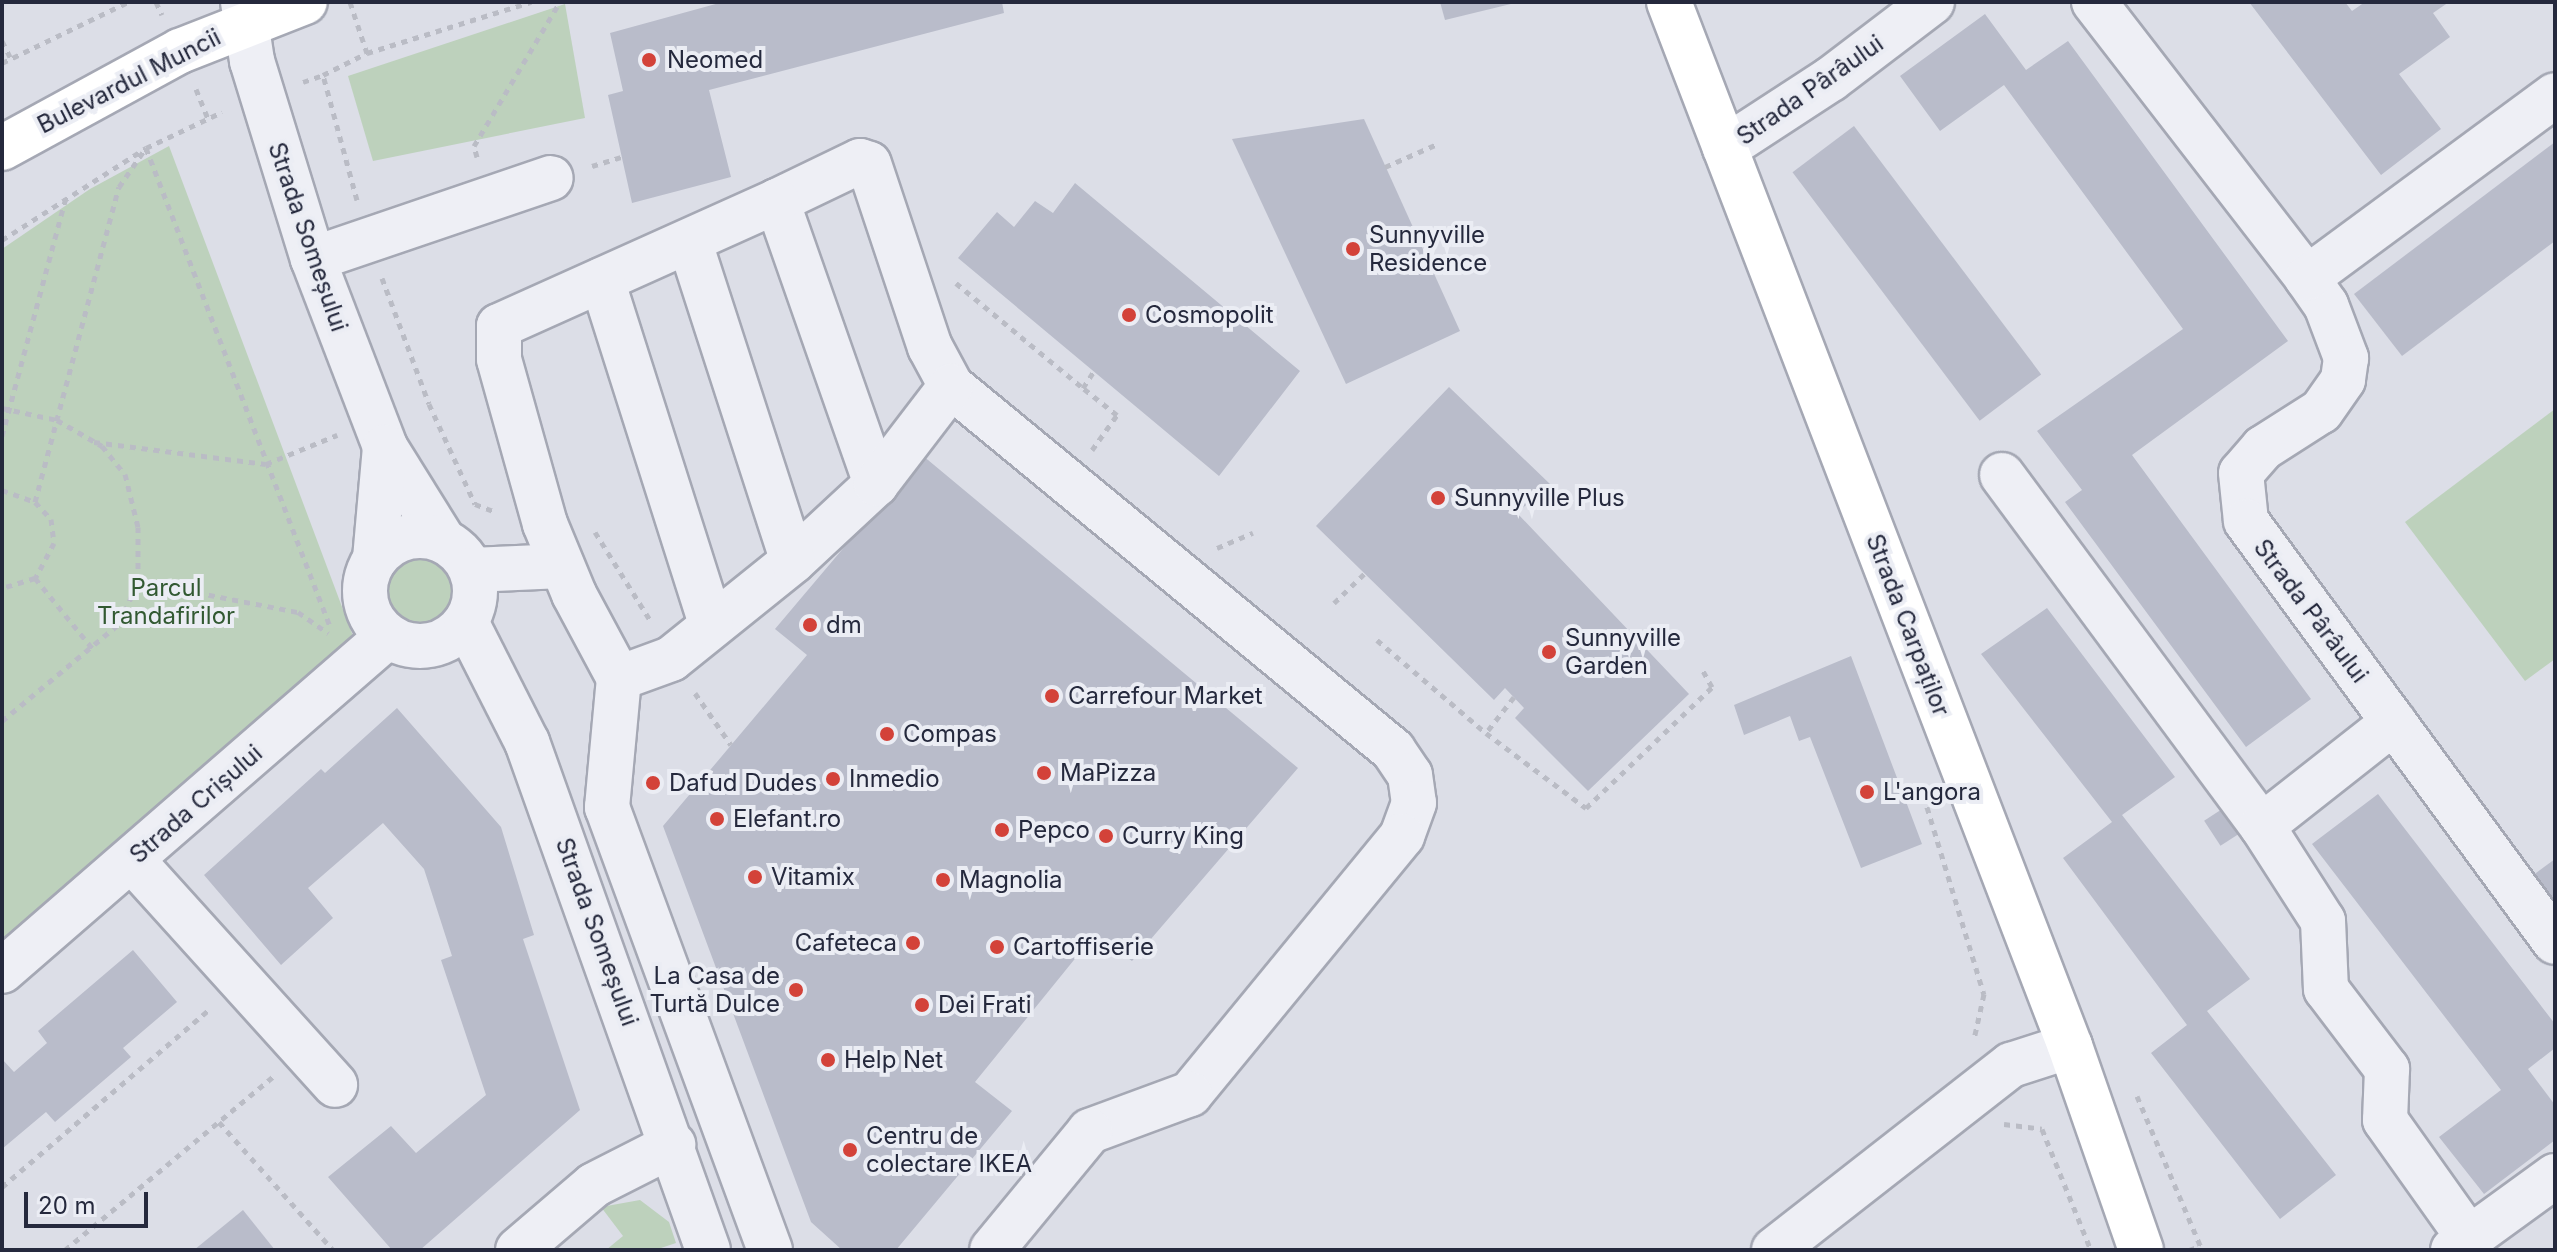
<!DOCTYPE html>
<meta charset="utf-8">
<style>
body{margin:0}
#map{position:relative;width:2557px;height:1252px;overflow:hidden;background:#dcdee7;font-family:Inter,sans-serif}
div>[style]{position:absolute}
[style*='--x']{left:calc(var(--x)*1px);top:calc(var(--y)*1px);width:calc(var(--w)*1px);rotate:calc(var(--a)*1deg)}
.green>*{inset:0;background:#bdd1bc}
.round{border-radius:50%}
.building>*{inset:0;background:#b9bcca;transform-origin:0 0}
.path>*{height:5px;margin-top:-2.5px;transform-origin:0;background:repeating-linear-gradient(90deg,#babcc5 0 6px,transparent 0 12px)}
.roads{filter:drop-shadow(2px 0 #a5a8b4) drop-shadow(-2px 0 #a5a8b4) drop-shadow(0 2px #a5a8b4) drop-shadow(0 -2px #a5a8b4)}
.minor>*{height:44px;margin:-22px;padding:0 22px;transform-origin:22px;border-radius:22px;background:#eeeff5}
.minor>.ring{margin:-22px;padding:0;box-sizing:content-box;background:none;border:44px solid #eeeff5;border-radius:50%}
.major>*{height:44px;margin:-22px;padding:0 22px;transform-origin:22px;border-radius:22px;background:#fff}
.dots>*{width:22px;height:22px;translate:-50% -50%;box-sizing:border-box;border:4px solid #ebedf4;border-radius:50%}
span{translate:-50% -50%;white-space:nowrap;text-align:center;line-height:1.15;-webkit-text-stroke:8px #ebedf4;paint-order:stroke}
.poi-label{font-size:24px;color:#25293d}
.left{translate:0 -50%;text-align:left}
.right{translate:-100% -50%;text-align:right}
.street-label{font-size:24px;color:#25293d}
.park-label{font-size:24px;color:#325932}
.frame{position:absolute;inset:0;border:4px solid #25293d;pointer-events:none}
.scale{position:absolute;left:24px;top:1192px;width:124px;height:36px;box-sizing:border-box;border:4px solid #25293d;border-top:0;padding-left:10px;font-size:24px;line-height:28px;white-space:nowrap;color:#25293d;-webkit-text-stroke:6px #ebedf4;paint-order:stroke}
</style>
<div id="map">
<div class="green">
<div style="clip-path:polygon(565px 4px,585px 118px,373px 161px,348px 76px)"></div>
<div style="clip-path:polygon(169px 146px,359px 652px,2px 958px,2px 249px,90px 189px)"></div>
<div style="clip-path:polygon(2555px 409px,2555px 659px,2525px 681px,2405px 522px)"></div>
<div class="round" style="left:380px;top:549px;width:82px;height:82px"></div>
<div style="clip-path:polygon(640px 1200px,669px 1222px,676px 1243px,655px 1250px,606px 1250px,623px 1236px,601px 1207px)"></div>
</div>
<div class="building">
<div style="clip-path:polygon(723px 2px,1002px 2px,1004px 13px,709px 90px,731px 177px,632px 203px,608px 95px,623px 91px,610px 33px)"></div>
<div style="clip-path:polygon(1440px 2px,1515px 2px,1515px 3px,1445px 20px)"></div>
<div style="clip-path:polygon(2249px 2px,2345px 2px,2352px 11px,2365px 2px,2449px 2px,2433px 13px,2450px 37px,2399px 74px,2441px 129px,2381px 175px)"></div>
<div style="clip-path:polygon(1985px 14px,2026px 70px,2068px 41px,2288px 341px,2132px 455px,2311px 699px,2246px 747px,2065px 502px,2082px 490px,2037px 431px,2183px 329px,2004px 85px,1940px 131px,1900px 76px)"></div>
<div style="clip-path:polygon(1364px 119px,1460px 331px,1346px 384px,1232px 139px)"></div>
<div style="left:1854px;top:126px;width:311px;height:77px;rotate:53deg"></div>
<div style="clip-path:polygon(2555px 142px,2555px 241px,2402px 356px,2354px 294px)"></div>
<div style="clip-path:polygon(1075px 183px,1300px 371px,1219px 476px,958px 258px,997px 212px,1014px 227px,1035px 201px,1053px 213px)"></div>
<div style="clip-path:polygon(1449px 387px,1550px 484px,1517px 513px,1689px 694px,1588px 791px,1515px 718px,1524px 708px,1505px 688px,1494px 700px,1316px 526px)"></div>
<div style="clip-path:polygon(922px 455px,1298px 768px,1132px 961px,1095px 934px,975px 1082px,1012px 1111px,896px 1250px,842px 1250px,811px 1222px,663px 826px,807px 655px,775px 629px)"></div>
<div style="clip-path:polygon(2047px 608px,2175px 777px,2122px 815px,2250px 979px,2207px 1011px,2336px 1175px,2280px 1219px,2151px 1053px,2187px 1025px,2063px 858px,2112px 822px,1981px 654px)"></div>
<div style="clip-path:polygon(1851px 656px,1922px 844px,1861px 868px,1810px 737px,1799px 741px,1790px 716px,1744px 735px,1734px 705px)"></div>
<div style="clip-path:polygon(397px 708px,501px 827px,534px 935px,523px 939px,580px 1110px,420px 1250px,392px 1250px,328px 1177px,391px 1126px,416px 1153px,486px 1095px,441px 960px,452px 956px,424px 869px,383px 823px,308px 888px,333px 918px,281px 965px,204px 875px,321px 769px,325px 773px)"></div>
<div style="clip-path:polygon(2378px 794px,2555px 1024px,2555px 1048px,2528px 1069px,2555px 1105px,2555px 1140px,2484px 1194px,2439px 1137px,2501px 1090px,2312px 844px)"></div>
<div style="left:2236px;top:800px;width:30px;height:38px;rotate:57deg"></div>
<div style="clip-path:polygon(2555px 859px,2555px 906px,2532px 876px)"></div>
<div style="clip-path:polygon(133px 950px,177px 1002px,123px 1048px,131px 1057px,55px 1122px,46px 1112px,2px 1149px,2px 1059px,14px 1072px,47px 1043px,38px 1031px)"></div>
<div style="clip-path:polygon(243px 1210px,275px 1250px,194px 1250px)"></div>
</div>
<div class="path">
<div style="--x:156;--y:2;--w:14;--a:65"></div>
<div style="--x:350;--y:2;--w:54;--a:71.6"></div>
<div style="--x:2;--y:41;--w:18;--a:63"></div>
<div style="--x:2;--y:63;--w:140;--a:-25.8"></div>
<div style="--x:303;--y:82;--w:21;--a:-19"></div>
<div style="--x:196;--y:89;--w:31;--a:68"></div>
<div style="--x:146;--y:148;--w:515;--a:68.96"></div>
<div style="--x:477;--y:157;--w:11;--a:-105"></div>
<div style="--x:474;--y:146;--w:168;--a:-59.2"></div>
<div style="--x:592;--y:166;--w:31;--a:-17"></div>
<div style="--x:1385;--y:167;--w:55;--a:-23.7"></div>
<div style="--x:357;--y:200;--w:130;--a:-105.2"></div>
<div style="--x:323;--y:75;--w:49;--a:-26.6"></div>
<div style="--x:367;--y:53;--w:172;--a:-17.3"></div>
<div style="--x:2;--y:240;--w:171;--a:-32.6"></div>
<div style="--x:146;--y:148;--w:84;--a:-25.3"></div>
<div style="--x:382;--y:278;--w:134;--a:69.5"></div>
<div style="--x:429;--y:404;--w:110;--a:65.3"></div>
<div style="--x:475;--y:504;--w:22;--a:21"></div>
<div style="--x:956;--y:283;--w:165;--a:39.6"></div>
<div style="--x:2;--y:408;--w:56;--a:12.3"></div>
<div style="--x:57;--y:420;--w:52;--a:30"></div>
<div style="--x:102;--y:446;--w:36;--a:51"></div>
<div style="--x:125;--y:474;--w:55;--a:76.2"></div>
<div style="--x:138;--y:527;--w:54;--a:90"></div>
<div style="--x:2;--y:436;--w:251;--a:-75"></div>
<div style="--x:94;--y:442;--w:173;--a:7.3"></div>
<div style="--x:266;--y:464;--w:77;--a:-22.2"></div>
<div style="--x:1092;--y:450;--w:43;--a:-54.5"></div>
<div style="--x:1117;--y:415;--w:43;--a:-141.5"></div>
<div style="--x:1083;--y:388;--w:20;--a:-57"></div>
<div style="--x:2;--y:490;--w:35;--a:20"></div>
<div style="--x:35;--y:502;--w:23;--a:47"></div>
<div style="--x:51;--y:519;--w:24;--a:83"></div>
<div style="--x:54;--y:543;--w:40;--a:118"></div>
<div style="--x:35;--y:578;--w:34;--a:163"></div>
<div style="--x:35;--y:502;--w:326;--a:-75.1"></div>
<div style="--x:119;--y:187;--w:46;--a:-55.6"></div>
<div style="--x:595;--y:532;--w:104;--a:58"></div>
<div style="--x:1217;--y:548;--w:39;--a:-23"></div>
<div style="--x:35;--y:578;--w:92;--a:50.8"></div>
<div style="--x:1334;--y:603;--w:45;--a:-44.1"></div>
<div style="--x:1377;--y:640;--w:143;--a:40.5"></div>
<div style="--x:695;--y:693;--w:63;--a:55.3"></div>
<div style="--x:1514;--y:697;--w:46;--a:127.9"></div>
<div style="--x:1486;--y:733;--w:125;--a:36.9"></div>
<div style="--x:1586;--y:808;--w:175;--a:-43.8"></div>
<div style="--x:1712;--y:687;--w:23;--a:-119"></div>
<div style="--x:2;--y:721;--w:153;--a:-39.7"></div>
<div style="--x:120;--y:623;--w:46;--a:-66.8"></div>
<div style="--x:138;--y:581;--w:163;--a:11"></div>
<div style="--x:298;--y:612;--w:37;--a:35"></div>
<div style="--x:1920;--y:784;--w:220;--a:73.1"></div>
<div style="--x:1984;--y:994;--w:46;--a:102.5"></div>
<div style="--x:2137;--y:1096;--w:167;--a:67.1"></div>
<div style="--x:219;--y:1122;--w:171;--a:48.3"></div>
<div style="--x:2004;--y:1124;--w:38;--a:7"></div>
<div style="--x:2042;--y:1129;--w:131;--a:68"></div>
<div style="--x:2;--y:1187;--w:275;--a:-40.6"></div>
<div style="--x:65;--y:1250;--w:271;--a:-39.8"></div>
<div style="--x:2189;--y:1250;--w:12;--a:-20"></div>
</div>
<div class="roads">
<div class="minor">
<div style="--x:243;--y:2;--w:60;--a:81.3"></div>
<div style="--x:252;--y:61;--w:207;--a:72.9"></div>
<div style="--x:313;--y:259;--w:201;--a:69"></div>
<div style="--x:385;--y:447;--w:110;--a:58.1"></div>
<div style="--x:2094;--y:2;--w:349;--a:52.3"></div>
<div style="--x:2307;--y:278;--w:33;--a:55"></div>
<div style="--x:2326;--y:305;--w:57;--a:69.3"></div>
<div style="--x:2346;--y:358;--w:22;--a:98"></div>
<div style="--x:2343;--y:380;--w:38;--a:125"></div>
<div style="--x:2321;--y:411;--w:69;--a:147.5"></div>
<div style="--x:2263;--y:448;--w:33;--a:131"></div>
<div style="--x:2241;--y:473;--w:48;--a:84.1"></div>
<div style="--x:2246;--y:521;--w:522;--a:53.72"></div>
<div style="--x:1725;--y:148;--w:126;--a:-33.1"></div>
<div style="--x:1831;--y:79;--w:127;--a:-37.3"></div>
<div style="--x:777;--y:201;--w:92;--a:-25.7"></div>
<div style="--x:860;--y:161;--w:9;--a:18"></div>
<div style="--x:869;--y:164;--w:193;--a:71.6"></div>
<div style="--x:930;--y:347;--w:44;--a:61.7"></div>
<div style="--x:951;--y:386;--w:573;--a:39.47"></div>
<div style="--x:1393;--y:750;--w:30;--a:56"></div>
<div style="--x:1410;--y:775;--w:28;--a:82"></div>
<div style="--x:1414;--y:803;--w:35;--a:110"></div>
<div style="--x:1402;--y:836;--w:334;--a:129.4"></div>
<div style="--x:1190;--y:1094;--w:107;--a:159.7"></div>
<div style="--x:1090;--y:1131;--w:154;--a:129.5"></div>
<div style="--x:777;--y:201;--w:300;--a:70.7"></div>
<div style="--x:876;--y:484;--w:113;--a:137.1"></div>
<div style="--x:793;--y:561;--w:156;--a:141.2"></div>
<div style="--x:671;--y:659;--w:55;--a:159.9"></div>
<div style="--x:619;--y:678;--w:95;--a:-118.2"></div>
<div style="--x:574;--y:594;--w:76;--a:-112.5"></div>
<div style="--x:545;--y:524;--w:171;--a:-105.6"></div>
<div style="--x:499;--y:359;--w:33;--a:-90"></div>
<div style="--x:499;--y:326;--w:305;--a:-24.2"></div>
<div style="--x:690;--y:243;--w:334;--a:72.1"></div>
<div style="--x:313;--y:259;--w:251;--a:-18.8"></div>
<div style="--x:2307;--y:278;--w:308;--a:-36.4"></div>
<div style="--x:602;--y:280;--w:360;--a:72.4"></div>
<div style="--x:2002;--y:475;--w:437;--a:53.5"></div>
<div style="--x:876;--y:484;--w:123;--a:-52.6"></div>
<div class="ring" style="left:365px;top:536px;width:66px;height:66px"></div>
<div style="--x:375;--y:559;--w:112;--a:-84.9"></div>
<div style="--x:472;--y:570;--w:90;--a:-2.5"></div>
<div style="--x:466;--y:622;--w:135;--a:63.1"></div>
<div style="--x:527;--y:742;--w:539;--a:70.39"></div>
<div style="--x:619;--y:678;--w:130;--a:95.3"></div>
<div style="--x:607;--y:807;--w:472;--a:69.8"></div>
<div style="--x:2394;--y:722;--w:168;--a:141.8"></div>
<div style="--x:2262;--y:826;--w:113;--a:57.3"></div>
<div style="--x:2323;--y:921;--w:68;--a:87.5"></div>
<div style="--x:2326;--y:989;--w:101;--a:52.7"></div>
<div style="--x:2387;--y:1069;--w:51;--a:92.2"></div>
<div style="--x:2385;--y:1120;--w:145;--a:54.6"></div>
<div style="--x:132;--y:860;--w:303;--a:47.9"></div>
<div style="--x:2;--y:971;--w:511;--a:-40.95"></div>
<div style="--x:518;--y:1250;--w:100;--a:-40.5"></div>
<div style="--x:594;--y:1185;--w:89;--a:-26.9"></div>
<div style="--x:1774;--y:1250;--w:301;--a:-38"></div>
<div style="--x:2011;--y:1065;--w:62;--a:-17.9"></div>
<div style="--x:2453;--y:1250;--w:126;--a:-36"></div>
</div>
<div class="major">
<div style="--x:1669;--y:2;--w:1118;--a:68.99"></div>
<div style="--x:2070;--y:1046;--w:216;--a:70.8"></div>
<div style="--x:2;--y:148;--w:203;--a:-28.6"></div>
<div style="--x:180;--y:51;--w:134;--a:-21.4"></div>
</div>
</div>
<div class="dots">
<div style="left:649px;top:60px;background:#d34239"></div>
<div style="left:1353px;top:249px;background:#d34239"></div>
<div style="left:1129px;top:315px;background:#d34239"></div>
<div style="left:1438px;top:498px;background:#d34239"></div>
<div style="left:810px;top:625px;background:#d34239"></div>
<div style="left:1549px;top:652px;background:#d34239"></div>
<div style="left:1052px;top:696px;background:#d34239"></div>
<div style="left:887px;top:734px;background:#d34239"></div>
<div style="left:1044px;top:773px;background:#d34239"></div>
<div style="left:833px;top:779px;background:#d34239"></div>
<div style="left:653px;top:783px;background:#d34239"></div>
<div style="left:1867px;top:792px;background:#d34239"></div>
<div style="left:717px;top:819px;background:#d34239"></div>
<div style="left:1002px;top:830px;background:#d34239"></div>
<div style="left:1106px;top:836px;background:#d34239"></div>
<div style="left:755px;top:877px;background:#d34239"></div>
<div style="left:943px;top:880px;background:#d34239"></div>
<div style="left:913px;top:943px;background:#d34239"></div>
<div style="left:997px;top:947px;background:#d34239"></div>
<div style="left:796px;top:990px;background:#d34239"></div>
<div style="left:922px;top:1005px;background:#d34239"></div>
<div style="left:828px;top:1060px;background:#d34239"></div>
<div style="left:850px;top:1150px;background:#d34239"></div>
</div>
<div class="poi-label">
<span class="left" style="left:667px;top:60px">Neomed</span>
<span class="left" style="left:1369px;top:249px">Sunnyville<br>Residence</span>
<span class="left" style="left:1145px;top:315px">Cosmopolit</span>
<span class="left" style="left:1454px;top:498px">Sunnyville Plus</span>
<span class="left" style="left:826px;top:625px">dm</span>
<span class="left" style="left:1565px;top:652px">Sunnyville<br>Garden</span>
<span class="left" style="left:1068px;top:696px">Carrefour Market</span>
<span class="left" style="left:903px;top:734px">Compas</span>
<span class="left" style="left:1060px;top:773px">MaPizza</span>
<span class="left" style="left:849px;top:779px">Inmedio</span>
<span class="left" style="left:669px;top:783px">Dafud Dudes</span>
<span class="left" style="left:1883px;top:792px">L'angora</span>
<span class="left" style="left:733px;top:819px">Elefant.ro</span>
<span class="left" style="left:1018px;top:830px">Pepco</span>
<span class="left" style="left:1122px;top:836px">Curry King</span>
<span class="left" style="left:771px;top:877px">Vitamix</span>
<span class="left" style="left:959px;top:880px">Magnolia</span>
<span class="right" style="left:897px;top:943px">Cafeteca</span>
<span class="left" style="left:1013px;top:947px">Cartoffiserie</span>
<span class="right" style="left:780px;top:990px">La Casa de<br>Turtă Dulce</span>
<span class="left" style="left:938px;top:1005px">Dei Frati</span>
<span class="left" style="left:844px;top:1060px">Help Net</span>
<span class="left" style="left:866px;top:1150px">Centru de<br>colectare IKEA</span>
</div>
<div class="street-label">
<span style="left:129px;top:81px;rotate:-27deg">Bulevardul Muncii</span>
<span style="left:1810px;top:90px;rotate:-35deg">Strada Pârâului</span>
<span style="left:308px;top:237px;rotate:71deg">Strada Someșului</span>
<span style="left:2311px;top:611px;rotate:53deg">Strada Pârâului</span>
<span style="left:1908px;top:625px;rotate:69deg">Strada Carpaților</span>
<span style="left:196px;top:804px;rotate:-41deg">Strada Crișului</span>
<span style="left:597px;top:932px;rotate:70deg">Strada Someșului</span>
</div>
<div class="park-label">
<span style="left:166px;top:602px">Parcul<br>Trandafirilor</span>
</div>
<div class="frame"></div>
<div class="scale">20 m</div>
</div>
